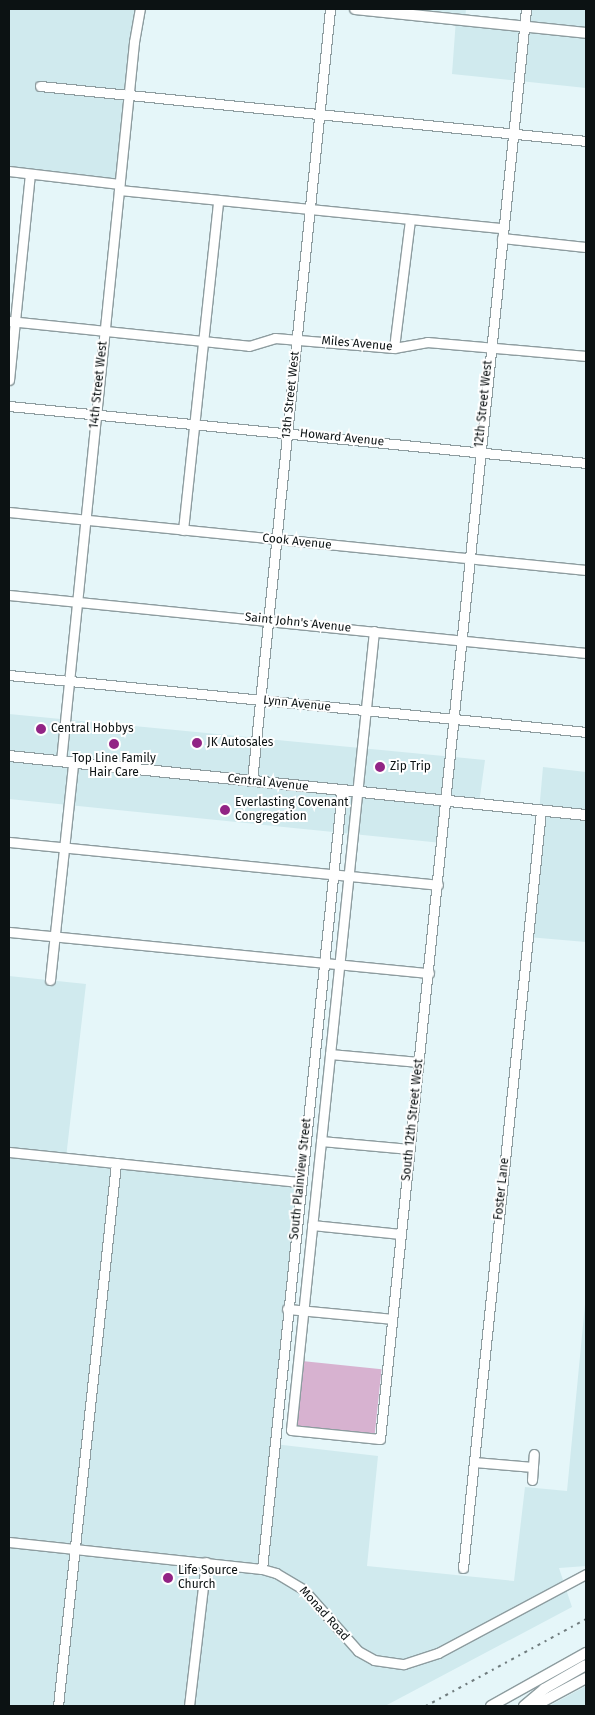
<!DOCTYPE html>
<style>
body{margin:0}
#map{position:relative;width:595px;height:1715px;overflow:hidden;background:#e5f6f9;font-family:"Fira Sans",sans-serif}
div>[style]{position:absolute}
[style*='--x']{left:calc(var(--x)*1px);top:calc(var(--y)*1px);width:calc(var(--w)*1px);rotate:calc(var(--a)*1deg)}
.built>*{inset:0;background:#d0eaee}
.green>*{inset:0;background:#d7b2d0;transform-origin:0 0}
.roads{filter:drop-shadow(1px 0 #8d9c9f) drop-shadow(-1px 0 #8d9c9f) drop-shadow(0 1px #8d9c9f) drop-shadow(0 -1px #8d9c9f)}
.minor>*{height:9px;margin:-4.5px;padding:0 4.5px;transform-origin:4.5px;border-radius:4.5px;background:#fff}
.major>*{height:10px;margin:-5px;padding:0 5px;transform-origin:5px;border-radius:5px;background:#fff}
.rail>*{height:2px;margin-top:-1px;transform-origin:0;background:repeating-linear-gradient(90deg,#707c7e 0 2.5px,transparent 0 7.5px)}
.dots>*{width:14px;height:14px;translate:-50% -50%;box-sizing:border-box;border:2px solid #fff;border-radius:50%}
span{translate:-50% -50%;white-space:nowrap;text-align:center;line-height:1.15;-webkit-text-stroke:4px #fff;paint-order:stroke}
.street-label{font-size:12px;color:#0c1213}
.poi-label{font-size:12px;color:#0c1213}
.left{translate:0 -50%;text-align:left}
.frame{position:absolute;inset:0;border:10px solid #0c1213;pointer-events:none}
</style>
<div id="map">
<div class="built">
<div style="clip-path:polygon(9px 9px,140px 9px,119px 184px,9px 171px)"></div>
<div style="clip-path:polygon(355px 9px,466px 9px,465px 20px,524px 26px,527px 9px,586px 9px,586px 88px,452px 74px,456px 19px)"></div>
<div style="clip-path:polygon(9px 714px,485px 760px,479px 804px,447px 801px,442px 843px,9px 799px)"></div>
<div style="clip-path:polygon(543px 767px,586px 772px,586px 942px,528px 937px)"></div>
<div style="clip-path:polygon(9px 976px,86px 984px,66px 1158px,301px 1182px,274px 1444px,378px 1456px,367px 1566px,514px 1581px,525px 1487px,567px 1491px,586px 1294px,586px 1566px,559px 1568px,572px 1607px,385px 1706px,9px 1706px)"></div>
<div style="clip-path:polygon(586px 1686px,586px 1706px,549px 1706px)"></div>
</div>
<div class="green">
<div style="left:302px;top:1361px;width:80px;height:67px;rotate:6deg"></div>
</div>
<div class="roads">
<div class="minor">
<div style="--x:40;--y:86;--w:549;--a:5.75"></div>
<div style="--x:9;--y:171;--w:111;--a:6.7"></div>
<div style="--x:119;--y:190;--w:386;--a:5.7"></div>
<div style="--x:502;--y:238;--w:84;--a:6.1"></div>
<div style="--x:9;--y:321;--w:241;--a:5.9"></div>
<div style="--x:249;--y:346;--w:27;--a:-17"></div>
<div style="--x:275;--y:338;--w:119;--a:4.8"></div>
<div style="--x:394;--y:348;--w:34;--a:-10"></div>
<div style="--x:427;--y:342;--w:160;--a:5"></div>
<div style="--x:394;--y:348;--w:129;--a:-82.9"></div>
<div style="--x:9;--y:380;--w:207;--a:-84.2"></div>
<div style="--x:9;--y:406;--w:580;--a:5.64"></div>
<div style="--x:9;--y:512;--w:580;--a:5.74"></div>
<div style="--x:183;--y:530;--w:331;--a:-83.9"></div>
<div style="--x:9;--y:595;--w:580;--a:5.74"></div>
<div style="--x:374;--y:631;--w:803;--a:95.93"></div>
<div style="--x:291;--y:1430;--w:89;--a:5.8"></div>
<div style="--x:380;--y:1439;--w:1437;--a:-84.17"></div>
<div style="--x:9;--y:675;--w:580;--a:5.64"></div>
<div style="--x:61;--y:761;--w:723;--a:-84.2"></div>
<div style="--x:134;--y:42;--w:34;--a:-80"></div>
<div style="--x:252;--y:781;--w:776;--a:-84.23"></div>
<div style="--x:9;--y:842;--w:431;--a:5.7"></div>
<div style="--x:9;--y:932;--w:422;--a:5.6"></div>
<div style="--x:50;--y:980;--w:218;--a:-83.9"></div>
<div style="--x:330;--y:1054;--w:89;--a:5.1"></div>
<div style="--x:321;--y:1141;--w:89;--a:5.1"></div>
<div style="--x:9;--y:1152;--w:294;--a:5.9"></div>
<div style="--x:312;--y:1225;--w:89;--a:5.8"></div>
<div style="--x:287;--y:1309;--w:105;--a:5.4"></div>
<div style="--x:474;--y:1462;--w:59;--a:4.8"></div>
<div style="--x:532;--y:1480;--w:26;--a:-86"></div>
<div style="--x:9;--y:1542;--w:254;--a:6.1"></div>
<div style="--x:262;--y:1569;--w:15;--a:16"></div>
<div style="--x:276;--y:1573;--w:31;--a:31"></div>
<div style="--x:303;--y:1589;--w:83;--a:48.4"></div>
<div style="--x:358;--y:1651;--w:18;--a:29"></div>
<div style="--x:374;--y:1660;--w:30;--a:8"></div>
<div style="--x:404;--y:1664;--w:36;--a:-18"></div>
<div style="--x:438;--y:1653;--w:168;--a:-28.1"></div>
<div style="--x:463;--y:1568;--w:762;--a:-84.12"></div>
<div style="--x:262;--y:1569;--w:783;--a:-84.14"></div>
<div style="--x:58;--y:1706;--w:546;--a:-83.9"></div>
<div style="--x:189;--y:1706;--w:145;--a:-83.3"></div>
</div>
<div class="major">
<div style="--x:355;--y:9;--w:232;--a:5.9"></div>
<div style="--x:9;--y:756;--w:580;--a:5.84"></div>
<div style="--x:491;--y:1706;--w:109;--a:-29.2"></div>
<div style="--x:524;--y:1706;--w:26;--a:-40"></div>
<div style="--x:544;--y:1689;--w:48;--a:-29.7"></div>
<div style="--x:534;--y:1706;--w:59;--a:-28.3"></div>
</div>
</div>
<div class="rail">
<div style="--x:426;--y:1706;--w:182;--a:-28.5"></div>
</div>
<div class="dots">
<div style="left:41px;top:729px;background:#922485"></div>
<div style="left:197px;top:743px;background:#922485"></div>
<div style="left:114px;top:744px;background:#922485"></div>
<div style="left:380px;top:767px;background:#922485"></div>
<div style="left:225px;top:810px;background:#922485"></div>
<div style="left:168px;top:1578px;background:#922485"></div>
</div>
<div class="street-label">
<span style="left:357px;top:344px;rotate:5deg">Miles Avenue</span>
<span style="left:99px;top:385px;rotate:-84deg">14th Street West</span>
<span style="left:291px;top:395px;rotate:-84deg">13th Street West</span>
<span style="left:484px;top:404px;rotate:-84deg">12th Street West</span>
<span style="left:342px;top:438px;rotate:6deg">Howard Avenue</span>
<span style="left:297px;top:542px;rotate:6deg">Cook Avenue</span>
<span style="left:298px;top:623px;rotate:6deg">Saint John's Avenue</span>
<span style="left:297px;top:704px;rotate:6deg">Lynn Avenue</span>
<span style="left:268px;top:783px;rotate:6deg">Central Avenue</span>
<span style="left:413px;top:1120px;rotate:-84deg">South 12th Street West</span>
<span style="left:301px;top:1179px;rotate:-84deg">South Plainview Street</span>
<span style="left:502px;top:1189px;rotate:-84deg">Foster Lane</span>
<span style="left:324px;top:1614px;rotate:48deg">Monad Road</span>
</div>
<div class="poi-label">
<span class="left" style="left:51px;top:729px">Central Hobbys</span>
<span class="left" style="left:207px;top:743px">JK Autosales</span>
<span style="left:114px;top:766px">Top Line Family<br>Hair Care</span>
<span class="left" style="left:390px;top:767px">Zip Trip</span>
<span class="left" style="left:235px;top:810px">Everlasting Covenant<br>Congregation</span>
<span class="left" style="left:178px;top:1578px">Life Source<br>Church</span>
</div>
<div class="frame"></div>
</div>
